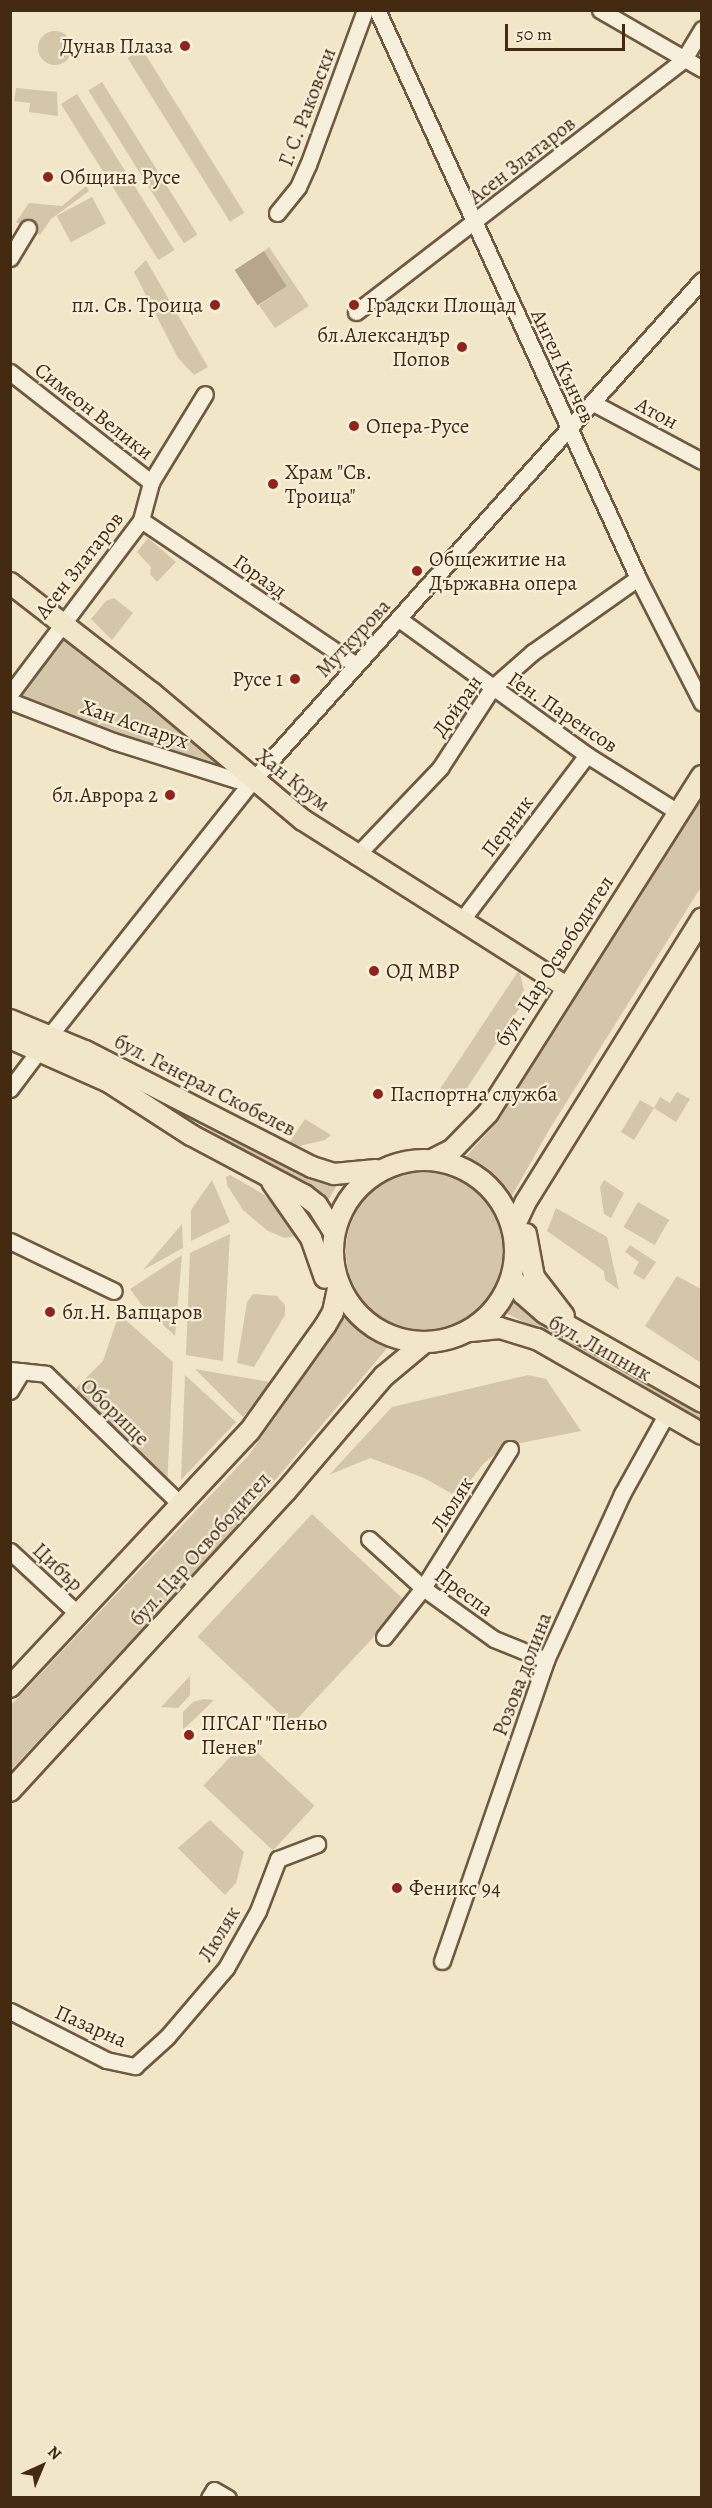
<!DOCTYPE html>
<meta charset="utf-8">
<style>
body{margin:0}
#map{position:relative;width:712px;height:2508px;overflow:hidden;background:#f1e6c8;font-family:Alegreya,serif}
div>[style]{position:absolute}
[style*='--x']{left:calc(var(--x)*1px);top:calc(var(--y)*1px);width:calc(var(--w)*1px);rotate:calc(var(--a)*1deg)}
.green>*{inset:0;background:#d4c6a9;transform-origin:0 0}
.round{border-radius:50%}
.water>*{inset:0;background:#b7a68a;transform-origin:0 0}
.roads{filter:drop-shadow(2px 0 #705940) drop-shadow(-2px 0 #705940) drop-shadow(0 2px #705940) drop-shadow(0 -2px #705940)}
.minor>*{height:15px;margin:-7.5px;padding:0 7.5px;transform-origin:7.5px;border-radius:7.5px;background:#f6efdb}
.major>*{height:20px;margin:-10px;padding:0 10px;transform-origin:10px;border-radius:10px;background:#f1e6c8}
.major>.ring{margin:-10px;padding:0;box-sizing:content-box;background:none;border:20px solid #f1e6c8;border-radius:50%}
.dots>*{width:16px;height:16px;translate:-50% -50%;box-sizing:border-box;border:3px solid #f6efdb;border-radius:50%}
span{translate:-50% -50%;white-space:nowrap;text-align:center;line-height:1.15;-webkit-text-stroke:4.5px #f6efdb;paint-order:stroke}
.poi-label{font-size:21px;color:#452a12}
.right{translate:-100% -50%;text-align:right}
.left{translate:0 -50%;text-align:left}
.street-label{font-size:21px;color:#452a12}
.frame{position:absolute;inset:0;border:12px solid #452a12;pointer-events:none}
.north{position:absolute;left:12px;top:2436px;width:60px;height:60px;-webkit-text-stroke:4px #f6efdb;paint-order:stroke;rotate:44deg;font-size:16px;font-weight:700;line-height:24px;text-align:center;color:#452a12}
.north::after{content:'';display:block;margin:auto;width:21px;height:27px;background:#452a12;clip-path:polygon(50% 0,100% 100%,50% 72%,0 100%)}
.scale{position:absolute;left:505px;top:24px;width:120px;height:27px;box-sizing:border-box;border:3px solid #452a12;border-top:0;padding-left:8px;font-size:18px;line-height:21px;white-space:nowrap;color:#452a12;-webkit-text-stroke:4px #f6efdb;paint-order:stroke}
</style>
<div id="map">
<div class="green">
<div class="round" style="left:38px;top:31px;width:34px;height:34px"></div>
<div style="left:142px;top:49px;width:193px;height:17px;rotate:58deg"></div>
<div style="left:102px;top:82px;width:180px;height:16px;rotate:58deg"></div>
<div style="clip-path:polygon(16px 88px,57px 92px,58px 116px,29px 112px,30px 103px,14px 101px)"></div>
<div style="left:77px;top:94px;width:184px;height:19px;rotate:58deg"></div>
<div style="clip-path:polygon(86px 186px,89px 191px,51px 219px,40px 235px,16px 222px,29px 203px,62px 206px)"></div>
<div style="left:92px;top:197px;width:30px;height:40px;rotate:62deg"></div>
<div style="clip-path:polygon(269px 247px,309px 306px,275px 328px,259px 305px,287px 286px,264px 251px)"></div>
<div style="clip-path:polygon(146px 260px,208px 367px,194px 375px,178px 358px,134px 272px)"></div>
<div style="clip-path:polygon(148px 538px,176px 562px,157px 582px,150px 574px,151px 567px,137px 552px)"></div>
<div style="clip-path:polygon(114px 598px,133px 613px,112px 640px,91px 619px,106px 601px)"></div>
<div style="clip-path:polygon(62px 621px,253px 780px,113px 741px,11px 694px)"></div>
<div style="clip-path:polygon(701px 798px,701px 887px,549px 1130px,509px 1201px,500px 1183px,480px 1163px,465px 1158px,498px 1121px)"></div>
<div style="clip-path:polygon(519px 970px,524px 990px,520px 1007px,467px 1088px,454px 1096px,434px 1098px)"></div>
<div style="clip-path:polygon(677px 1092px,690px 1099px,676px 1122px,654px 1108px,634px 1140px,621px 1132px,640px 1100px,654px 1108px,660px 1097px,670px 1103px)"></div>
<div style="clip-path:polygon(188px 1117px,293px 1171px,328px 1183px,339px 1181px,325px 1206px,292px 1180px)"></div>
<div style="clip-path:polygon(305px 1119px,331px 1135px,325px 1140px,299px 1146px,289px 1143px)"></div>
<div class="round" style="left:346px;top:1172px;width:158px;height:158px"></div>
<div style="clip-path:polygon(230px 1175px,263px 1194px,282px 1212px,295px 1236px,285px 1238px,268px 1231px,243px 1210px,227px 1185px,226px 1177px)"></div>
<div style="clip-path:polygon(212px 1180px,230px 1222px,191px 1241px,191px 1210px)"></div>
<div style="clip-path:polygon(604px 1180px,624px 1193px,611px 1218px,604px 1214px,600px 1187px)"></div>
<div style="left:638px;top:1202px;width:36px;height:29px;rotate:30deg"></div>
<div style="clip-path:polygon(556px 1208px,607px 1237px,619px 1290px,605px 1280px,604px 1271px,547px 1231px)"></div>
<div style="clip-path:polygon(182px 1224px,183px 1248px,143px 1270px)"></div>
<div style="clip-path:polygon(230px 1234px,223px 1361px,186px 1355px,190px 1253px)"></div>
<div style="clip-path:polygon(630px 1245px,656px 1262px,644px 1280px,633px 1273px,639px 1262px,625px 1252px)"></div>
<div style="clip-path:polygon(182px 1255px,175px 1336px,141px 1304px,130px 1289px)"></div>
<div style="clip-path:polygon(677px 1276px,701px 1289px,701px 1363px,645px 1326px)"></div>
<div style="clip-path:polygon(253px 1294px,277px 1296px,285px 1305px,285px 1315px,254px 1367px,237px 1363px,247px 1302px)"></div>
<div style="clip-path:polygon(510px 1297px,701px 1415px,701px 1423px,564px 1341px,501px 1311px)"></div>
<div style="clip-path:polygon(342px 1306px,368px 1331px,394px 1340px,220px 1545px,11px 1770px,11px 1705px,248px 1456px,326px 1346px)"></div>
<div style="clip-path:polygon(119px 1314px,173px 1362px,167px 1489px,68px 1396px,103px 1361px)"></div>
<div style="clip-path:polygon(195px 1369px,269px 1382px,269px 1387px,243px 1417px)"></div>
<div style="clip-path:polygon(185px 1375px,236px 1422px,181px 1480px)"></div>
<div style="clip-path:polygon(528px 1375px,546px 1379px,581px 1431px,505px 1446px,483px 1464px,458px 1497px,424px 1478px,370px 1458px,329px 1475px,392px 1407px)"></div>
<div style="left:312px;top:1514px;width:129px;height:168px;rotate:43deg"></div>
<div style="clip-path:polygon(190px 1676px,190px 1695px,178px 1708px,161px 1707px)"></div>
<div style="clip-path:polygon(204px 1699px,214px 1700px,183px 1730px,183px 1712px,193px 1702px)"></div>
<div style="left:245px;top:1741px;width:95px;height:61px;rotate:43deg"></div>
<div style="clip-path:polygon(210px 1820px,244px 1852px,236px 1883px,225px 1895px,178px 1848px)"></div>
</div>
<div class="water">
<div style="left:264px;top:251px;width:42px;height:35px;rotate:57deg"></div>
</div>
<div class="roads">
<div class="minor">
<div style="--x:377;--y:10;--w:625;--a:65.32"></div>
<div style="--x:638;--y:578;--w:140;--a:62.9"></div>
<div style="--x:600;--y:10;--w:118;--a:30"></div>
<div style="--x:277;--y:213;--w:33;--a:-51"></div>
<div style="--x:298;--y:187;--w:24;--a:-66"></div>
<div style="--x:308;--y:165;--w:165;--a:-69.8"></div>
<div style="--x:10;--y:258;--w:35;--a:-59"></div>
<div style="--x:356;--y:312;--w:414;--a:-37.6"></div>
<div style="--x:684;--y:59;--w:35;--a:-59"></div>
<div style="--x:10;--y:372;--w:179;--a:38"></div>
<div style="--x:593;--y:403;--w:123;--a:28"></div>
<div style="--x:141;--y:520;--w:259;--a:34"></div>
<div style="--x:399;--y:619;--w:232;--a:35.9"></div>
<div style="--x:587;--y:755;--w:107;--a:32.1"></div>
<div style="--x:10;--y:694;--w:218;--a:-53"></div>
<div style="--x:141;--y:520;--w:39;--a:-75"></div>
<div style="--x:151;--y:482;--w:103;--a:-58.5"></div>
<div style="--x:10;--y:701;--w:110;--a:21.2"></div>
<div style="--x:113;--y:741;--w:130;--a:17.5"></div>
<div style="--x:237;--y:780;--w:12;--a:-20"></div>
<div style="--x:356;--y:856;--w:122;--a:-46.3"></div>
<div style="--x:440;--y:768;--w:95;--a:-57"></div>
<div style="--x:492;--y:688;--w:55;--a:-41.3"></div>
<div style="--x:533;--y:652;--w:128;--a:-35.2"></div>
<div style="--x:461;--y:921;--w:208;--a:-52.8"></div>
<div style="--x:50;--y:1035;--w:326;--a:-51.5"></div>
<div style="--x:253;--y:780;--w:672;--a:-48.08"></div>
<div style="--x:10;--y:1089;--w:50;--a:-53.1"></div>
<div style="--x:10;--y:1241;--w:115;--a:25.7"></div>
<div style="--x:10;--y:1370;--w:36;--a:6"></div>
<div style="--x:46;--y:1374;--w:188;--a:44.1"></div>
<div style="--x:10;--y:1391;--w:23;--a:-59"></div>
<div style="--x:369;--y:1539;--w:73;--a:42.2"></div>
<div style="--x:423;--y:1588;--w:87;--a:35.7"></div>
<div style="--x:494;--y:1639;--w:56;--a:22"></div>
<div style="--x:10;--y:1551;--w:93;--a:42.8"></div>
<div style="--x:384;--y:1637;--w:63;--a:-51.5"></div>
<div style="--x:423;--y:1588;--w:164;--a:-58"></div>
<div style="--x:442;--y:1961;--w:318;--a:-70.9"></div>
<div style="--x:546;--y:1660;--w:183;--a:-65.4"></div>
<div style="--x:622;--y:1494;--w:93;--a:-60.9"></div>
<div style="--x:10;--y:2011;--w:108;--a:27"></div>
<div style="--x:106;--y:2060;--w:30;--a:12"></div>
<div style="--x:135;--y:2066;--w:43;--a:-42.2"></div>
<div style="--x:167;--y:2037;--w:91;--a:-49.5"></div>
<div style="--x:226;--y:1968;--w:65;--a:-60.7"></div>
<div style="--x:258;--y:1911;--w:56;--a:-69"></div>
<div style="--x:278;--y:1859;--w:42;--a:-21"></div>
<div style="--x:209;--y:2498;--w:9;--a:-58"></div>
<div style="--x:214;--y:2490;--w:16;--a:30"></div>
</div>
<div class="major">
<div style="--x:10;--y:583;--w:180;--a:37.8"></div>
<div style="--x:152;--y:693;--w:197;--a:40.1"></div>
<div style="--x:303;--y:820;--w:312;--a:32.4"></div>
<div style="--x:10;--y:1020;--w:81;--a:22.5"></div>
<div style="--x:85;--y:1051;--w:255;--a:27.1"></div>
<div style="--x:312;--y:1167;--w:23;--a:18"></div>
<div style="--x:334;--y:1174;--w:42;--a:-5.4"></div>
<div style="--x:10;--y:1038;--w:108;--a:24"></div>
<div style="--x:109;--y:1082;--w:98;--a:32.9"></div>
<div style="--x:191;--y:1135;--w:128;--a:28"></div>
<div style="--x:304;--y:1195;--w:16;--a:38"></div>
<div style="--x:317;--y:1205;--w:32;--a:58"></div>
<div style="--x:434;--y:1159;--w:20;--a:-27"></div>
<div style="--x:452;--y:1150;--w:52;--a:-45.8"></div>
<div style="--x:488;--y:1113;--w:399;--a:-57.6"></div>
<div class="ring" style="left:333px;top:1160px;width:162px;height:162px"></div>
<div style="--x:272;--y:1182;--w:68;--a:55.1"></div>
<div style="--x:311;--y:1238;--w:42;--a:70.7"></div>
<div style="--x:513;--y:1229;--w:29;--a:-65"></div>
<div style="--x:525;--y:1203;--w:335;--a:-58.1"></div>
<div style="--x:526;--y:1234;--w:44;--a:79.5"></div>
<div style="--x:534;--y:1277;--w:49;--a:52.4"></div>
<div style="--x:512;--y:1277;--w:20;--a:57"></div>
<div style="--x:523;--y:1294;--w:29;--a:41"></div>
<div style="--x:545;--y:1313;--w:180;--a:29.5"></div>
<div style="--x:471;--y:1331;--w:29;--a:-6"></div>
<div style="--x:500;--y:1328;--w:39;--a:17"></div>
<div style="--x:537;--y:1339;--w:190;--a:29.9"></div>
<div style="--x:10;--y:1687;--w:349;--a:-46.9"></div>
<div style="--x:249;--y:1432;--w:130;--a:-54.4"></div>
<div style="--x:325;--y:1326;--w:16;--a:-60"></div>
<div style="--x:333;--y:1312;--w:29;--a:-78"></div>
<div style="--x:10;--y:1791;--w:408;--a:-47.4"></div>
<div style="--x:286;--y:1491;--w:151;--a:-49.6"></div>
<div style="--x:384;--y:1376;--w:53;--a:-39.7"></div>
</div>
</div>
<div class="dots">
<div style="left:185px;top:46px;background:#8f2418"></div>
<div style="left:48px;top:177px;background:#8f2418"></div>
<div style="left:215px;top:305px;background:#8f2418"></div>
<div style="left:354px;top:305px;background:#8f2418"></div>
<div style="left:462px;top:347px;background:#8f2418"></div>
<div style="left:354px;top:426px;background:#8f2418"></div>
<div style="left:273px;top:484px;background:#8f2418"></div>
<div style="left:417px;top:571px;background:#8f2418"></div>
<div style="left:295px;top:679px;background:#8f2418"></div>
<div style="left:170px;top:795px;background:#8f2418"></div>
<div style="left:374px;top:971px;background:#8f2418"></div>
<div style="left:378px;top:1094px;background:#8f2418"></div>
<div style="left:50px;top:1312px;background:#8f2418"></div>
<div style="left:189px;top:1735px;background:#8f2418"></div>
<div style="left:397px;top:1888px;background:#8f2418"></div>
</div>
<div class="poi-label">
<span class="right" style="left:173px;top:46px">Дунав Плаза</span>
<span class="left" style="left:60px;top:177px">Община Русе</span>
<span class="right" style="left:203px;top:305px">пл. Св. Троица</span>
<span class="left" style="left:366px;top:305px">Градски Площад</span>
<span class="right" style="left:450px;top:347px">бл.Александър<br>Попов</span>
<span class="left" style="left:366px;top:426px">Опера-Русе</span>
<span class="left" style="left:285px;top:484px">Храм "Св.<br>Троица"</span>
<span class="left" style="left:429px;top:571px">Общежитие на<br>Държавна опера</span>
<span class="right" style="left:283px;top:679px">Русе 1</span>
<span class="right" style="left:158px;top:795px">бл.Аврора 2</span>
<span class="left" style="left:386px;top:971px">ОД МВР</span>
<span class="left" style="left:390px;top:1094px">Паспортна служба</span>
<span class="left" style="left:62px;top:1312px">бл.Н. Вапцаров</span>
<span class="left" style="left:201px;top:1735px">ПГСАГ "Пеньо<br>Пенев"</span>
<span class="left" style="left:409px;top:1888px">Феникс 94</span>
</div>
<div class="street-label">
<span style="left:307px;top:107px;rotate:-69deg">Г. С. Раковски</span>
<span style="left:522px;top:160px;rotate:-38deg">Асен Златаров</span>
<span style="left:563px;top:366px;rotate:65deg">Ангел Кънчев</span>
<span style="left:94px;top:411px;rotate:38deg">Симеон Велики</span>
<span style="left:657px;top:413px;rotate:28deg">Атон</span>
<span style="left:79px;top:565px;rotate:-52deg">Асен Златаров</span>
<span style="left:260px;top:576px;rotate:35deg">Горазд</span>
<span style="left:353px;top:638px;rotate:-47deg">Муткурова</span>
<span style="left:457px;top:706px;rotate:-55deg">Дойран</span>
<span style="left:563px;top:712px;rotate:34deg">Ген. Паренсов</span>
<span style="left:135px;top:724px;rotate:19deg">Хан Аспарух</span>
<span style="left:293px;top:780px;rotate:38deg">Хан Крум</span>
<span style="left:507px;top:826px;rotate:-53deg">Перник</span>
<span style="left:554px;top:961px;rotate:-57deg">бул. Цар Освободител</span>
<span style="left:205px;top:1085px;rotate:27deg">бул. Генерал Скобелев</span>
<span style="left:600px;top:1348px;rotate:29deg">бул. Липник</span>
<span style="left:115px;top:1412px;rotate:44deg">Оборище</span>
<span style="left:452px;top:1504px;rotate:-58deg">Люляк</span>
<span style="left:200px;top:1549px;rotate:-48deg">бул. Цар Освободител</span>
<span style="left:58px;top:1567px;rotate:43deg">Цибър</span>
<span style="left:464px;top:1592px;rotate:36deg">Преспа</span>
<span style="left:522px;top:1674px;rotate:-69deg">Розова долина</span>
<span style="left:219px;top:1934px;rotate:-59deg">Люляк</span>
<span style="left:91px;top:2026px;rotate:24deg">Пазарна</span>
</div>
<div class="frame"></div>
<div class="north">N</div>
<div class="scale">50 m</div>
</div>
